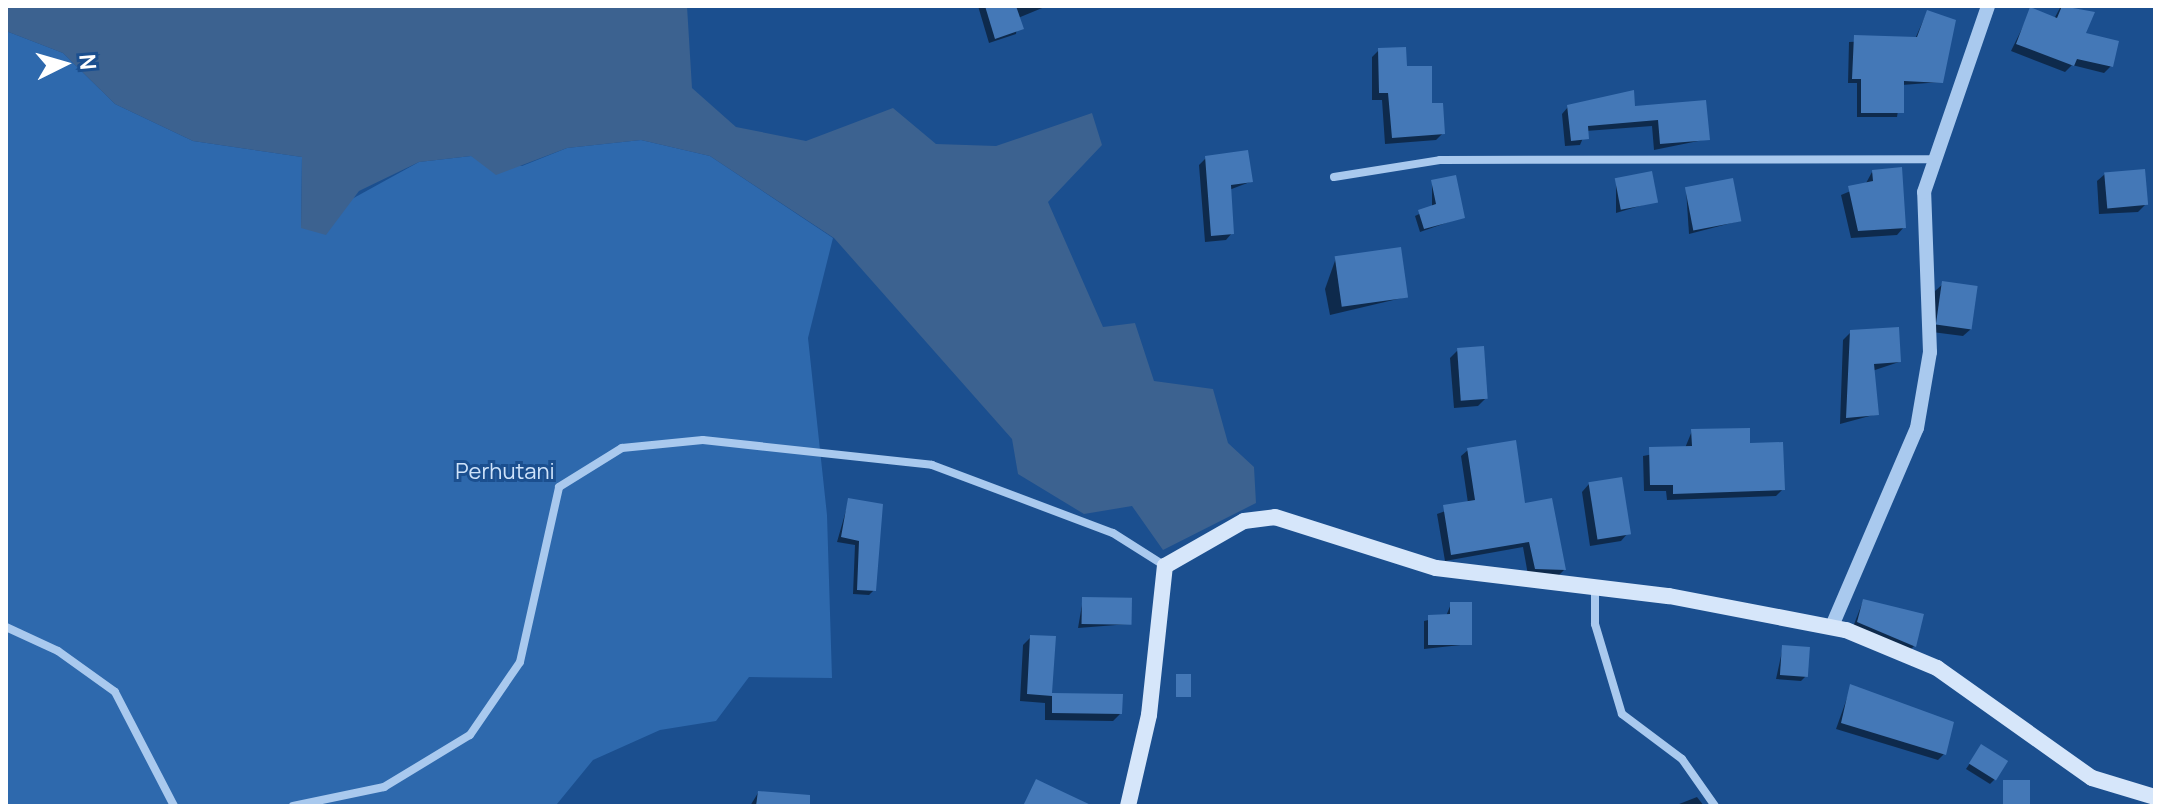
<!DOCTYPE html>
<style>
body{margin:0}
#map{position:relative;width:2161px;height:812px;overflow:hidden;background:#1b4f8f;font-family:Manrope,sans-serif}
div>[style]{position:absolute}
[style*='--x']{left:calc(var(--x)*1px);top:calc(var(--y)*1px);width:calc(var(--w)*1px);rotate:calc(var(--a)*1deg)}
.green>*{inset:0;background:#2e69ad}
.water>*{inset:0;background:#3c6290}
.shadow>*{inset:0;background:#0007;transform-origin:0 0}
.building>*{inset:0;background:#4478b7;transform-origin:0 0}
.minor>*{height:8px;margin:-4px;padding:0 4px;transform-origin:4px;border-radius:4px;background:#a9c9ee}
.tertiary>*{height:14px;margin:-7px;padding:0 7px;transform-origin:7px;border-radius:7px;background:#a9c9ee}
.secondary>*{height:16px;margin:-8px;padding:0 8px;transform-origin:8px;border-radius:8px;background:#d6e6fa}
span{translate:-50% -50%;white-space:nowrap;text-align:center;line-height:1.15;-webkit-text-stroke:6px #1b4f8f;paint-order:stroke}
.park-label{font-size:22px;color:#cfe3fa}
.frame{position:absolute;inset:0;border:8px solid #fff;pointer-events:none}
.north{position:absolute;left:24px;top:24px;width:80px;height:80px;-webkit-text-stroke:6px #1b4f8f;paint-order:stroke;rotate:85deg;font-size:22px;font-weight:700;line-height:32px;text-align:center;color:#fff}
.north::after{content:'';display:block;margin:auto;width:28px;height:36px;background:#fff;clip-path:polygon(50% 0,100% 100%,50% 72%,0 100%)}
</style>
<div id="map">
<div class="green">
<div style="clip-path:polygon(6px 31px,63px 53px,115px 104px,193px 141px,302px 157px,301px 227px,419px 162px,471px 156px,522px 166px,567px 148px,641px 140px,710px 156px,833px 238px,808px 338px,827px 515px,832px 678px,749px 677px,716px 721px,660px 730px,593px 760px,557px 804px,577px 806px,6px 806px)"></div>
</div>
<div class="water">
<div style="clip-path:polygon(6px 6px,687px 6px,692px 88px,736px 127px,806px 141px,893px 108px,936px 144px,996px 146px,1092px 113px,1102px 145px,1048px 202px,1103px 327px,1135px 323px,1154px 381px,1213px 389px,1228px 443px,1254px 467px,1256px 503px,1163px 550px,1132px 506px,1084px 514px,1018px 474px,1012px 439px,834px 238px,710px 156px,641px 140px,567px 148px,496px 175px,471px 156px,419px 162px,359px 191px,326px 235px,301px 228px,302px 157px,193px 141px,115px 104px,63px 53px,6px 31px)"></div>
</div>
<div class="shadow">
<div style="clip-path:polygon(978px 6px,1047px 6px,1018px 18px,1016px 34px,989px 43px)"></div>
<div style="clip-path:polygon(2061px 6px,2093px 13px,2084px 34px,2111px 66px,2104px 73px,2072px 65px,2065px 72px,2011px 51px,2031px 10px,2054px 19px)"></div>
<div style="clip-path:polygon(1927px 12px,1941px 82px,1902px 85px,1897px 117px,1857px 117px,1857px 83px,1848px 83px,1849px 42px,1915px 39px)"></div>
<div style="clip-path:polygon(1379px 50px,1430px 106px,1443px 133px,1436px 140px,1385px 144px,1382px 100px,1372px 100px,1372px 57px)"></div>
<div style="clip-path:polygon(1568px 107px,1634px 108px,1708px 139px,1654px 150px,1652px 126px,1586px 131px,1580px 145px,1565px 146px,1562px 114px)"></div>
<div style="clip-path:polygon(1206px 158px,1250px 182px,1229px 190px,1232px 233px,1226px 240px,1205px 242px,1199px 165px)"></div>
<div style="clip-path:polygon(1872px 172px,1904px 227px,1897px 235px,1851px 238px,1841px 195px,1865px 185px)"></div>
<div style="clip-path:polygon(2105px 174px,2146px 204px,2138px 212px,2099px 214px,2097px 181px)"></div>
<div style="clip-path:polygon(1616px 180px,1656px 201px,1616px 213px)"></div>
<div style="clip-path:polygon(1432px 182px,1463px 217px,1420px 232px,1415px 216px,1432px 208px)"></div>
<div style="clip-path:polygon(1686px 189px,1739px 221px,1689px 234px)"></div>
<div style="clip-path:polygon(1336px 258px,1406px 297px,1330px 315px,1325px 289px)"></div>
<div style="clip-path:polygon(1943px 284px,1971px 329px,1963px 336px,1932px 332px,1935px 291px)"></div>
<div style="clip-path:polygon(1851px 332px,1899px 362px,1872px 371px,1877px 414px,1840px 424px,1843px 340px)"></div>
<div style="clip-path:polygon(1458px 350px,1486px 398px,1478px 406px,1454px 408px,1450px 358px)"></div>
<div style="clip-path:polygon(1692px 431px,1748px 446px,1783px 489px,1776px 496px,1667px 500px,1666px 491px,1644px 491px,1643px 456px,1685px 448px)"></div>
<div style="clip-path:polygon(1468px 450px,1524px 505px,1564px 570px,1558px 576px,1528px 575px,1523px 547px,1445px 561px,1437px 514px,1468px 503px,1461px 456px)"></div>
<div style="clip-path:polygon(1589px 484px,1628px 533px,1621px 541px,1590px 546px,1582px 492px)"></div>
<div style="clip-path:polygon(849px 500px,874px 590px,869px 595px,853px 594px,855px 545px,837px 542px)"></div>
<div style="clip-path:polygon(1083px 599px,1129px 624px,1078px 628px)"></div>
<div style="clip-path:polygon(1863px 601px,1914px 646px,1909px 651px,1853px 627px)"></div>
<div style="clip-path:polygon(1451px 604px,1470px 644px,1424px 649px,1424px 621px,1446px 616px)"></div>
<div style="clip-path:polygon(1031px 637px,1050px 695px,1120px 714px,1113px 721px,1045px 720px,1045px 703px,1020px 701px,1023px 645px)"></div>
<div style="clip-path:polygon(1783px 647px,1806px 676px,1801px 681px,1776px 679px)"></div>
<div style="clip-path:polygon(1851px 687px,1944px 754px,1938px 760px,1836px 729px)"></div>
<div style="clip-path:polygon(1981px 747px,1995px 779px,1990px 784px,1966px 769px)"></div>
<div style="left:2003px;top:782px;width:25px;height:24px"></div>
<div style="clip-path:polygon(758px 793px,796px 806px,750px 806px)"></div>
<div style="clip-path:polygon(1697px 797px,1704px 806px,1674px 806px)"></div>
</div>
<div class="building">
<div style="clip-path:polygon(985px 6px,1016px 6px,1024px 29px,995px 39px)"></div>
<div style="clip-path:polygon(2062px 6px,2095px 12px,2086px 33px,2119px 41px,2113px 67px,2077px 59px,2074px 66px,2016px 44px,2030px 7px,2057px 18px)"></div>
<div style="clip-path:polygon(1927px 10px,1956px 20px,1943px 83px,1904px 81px,1904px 113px,1861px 113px,1861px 79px,1852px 79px,1854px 35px,1917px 37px)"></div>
<div style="clip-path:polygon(1406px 47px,1407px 66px,1432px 66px,1432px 103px,1443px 103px,1445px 134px,1392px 138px,1388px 93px,1379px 93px,1378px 48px)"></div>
<div style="clip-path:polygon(1634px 90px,1635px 106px,1706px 100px,1710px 140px,1660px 144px,1658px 120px,1588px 126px,1589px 139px,1571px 141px,1567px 105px)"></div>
<div style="clip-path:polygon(1248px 150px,1253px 182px,1231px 185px,1234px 234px,1211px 236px,1205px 156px)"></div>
<div style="clip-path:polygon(1902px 167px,1906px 228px,1858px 231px,1848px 186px,1873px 181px,1872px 170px)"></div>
<div style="left:2145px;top:169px;width:36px;height:41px;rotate:85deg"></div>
<div style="left:1652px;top:171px;width:32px;height:38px;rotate:79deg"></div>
<div style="clip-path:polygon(1456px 175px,1465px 218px,1424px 229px,1418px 210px,1436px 204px,1431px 180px)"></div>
<div style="left:1733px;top:178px;width:44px;height:49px;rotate:79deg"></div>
<div style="left:1401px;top:247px;width:51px;height:67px;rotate:82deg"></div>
<div style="left:1942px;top:281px;width:36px;height:44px;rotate:8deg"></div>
<div style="clip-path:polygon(1899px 327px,1901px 362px,1874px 364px,1879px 415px,1846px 418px,1850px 330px)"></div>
<div style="left:1484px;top:346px;width:53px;height:27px;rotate:86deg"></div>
<div style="clip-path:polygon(1750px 428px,1750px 443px,1783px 442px,1785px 490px,1673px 494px,1673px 485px,1650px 485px,1649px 447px,1692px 446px,1691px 429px)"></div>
<div style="clip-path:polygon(1516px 440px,1525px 503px,1552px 498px,1566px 570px,1535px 569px,1529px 542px,1451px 555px,1443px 505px,1475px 500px,1467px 448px)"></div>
<div style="left:1622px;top:477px;width:58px;height:34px;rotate:81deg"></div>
<div style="clip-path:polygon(848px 498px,883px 504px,876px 591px,857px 590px,859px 541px,841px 537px)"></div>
<div style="left:1082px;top:597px;width:50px;height:27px;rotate:1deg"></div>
<div style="clip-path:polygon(1863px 599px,1924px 614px,1916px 647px,1857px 622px)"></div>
<div style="clip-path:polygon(1450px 602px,1472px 602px,1472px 645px,1428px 645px,1428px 615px,1450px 614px)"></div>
<div style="clip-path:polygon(1030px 635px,1056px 636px,1052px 693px,1123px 694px,1122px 714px,1052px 713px,1052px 696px,1027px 694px)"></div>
<div style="left:1782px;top:645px;width:28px;height:30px;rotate:4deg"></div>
<div style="left:1176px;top:674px;width:15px;height:23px"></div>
<div style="clip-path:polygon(1850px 684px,1954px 722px,1946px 755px,1841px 723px)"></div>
<div style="left:1981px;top:744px;width:32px;height:23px;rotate:32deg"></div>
<div style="clip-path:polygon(1036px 779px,1059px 790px,1093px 806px,1023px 806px)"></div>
<div style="left:2003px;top:780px;width:27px;height:24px"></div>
<div style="clip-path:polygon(758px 791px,810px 795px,810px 806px,756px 806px)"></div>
</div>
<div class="minor">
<div style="--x:1334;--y:177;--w:107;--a:-9.1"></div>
<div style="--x:1440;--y:160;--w:494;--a:-0.1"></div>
<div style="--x:1595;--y:587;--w:37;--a:90"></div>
<div style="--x:1595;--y:624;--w:94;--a:73.3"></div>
<div style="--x:1622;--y:714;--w:75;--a:36.9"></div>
<div style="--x:1682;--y:759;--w:57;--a:54.9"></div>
<div style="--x:6;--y:627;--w:57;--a:24.8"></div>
<div style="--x:58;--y:651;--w:70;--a:35.7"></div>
<div style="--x:115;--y:692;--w:128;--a:62.6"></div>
<div style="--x:293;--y:806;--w:93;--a:-11.8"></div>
<div style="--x:384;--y:787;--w:100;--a:-31.2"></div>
<div style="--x:470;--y:735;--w:88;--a:-55.6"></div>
<div style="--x:520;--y:662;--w:179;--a:-77.4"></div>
<div style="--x:559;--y:487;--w:74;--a:-31.8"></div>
<div style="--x:622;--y:448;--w:81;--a:-5.6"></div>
<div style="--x:703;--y:440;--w:230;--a:6.2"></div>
<div style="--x:932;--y:465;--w:193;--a:20.6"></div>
<div style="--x:1113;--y:533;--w:62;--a:32.4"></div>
</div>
<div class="tertiary">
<div style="--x:1832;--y:626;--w:215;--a:-66.8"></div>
<div style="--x:1917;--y:428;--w:77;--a:-80.3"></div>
<div style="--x:1930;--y:352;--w:160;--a:-92.1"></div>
<div style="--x:1924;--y:192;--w:197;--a:-71"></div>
</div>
<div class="secondary">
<div style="--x:1128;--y:806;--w:93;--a:-77"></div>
<div style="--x:1149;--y:715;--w:150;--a:-83.9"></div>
<div style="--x:1165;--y:566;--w:91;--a:-29.7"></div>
<div style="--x:1244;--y:521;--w:31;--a:-7"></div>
<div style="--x:1275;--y:517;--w:169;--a:17.6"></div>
<div style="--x:1436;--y:568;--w:235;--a:6.9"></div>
<div style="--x:1669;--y:596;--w:180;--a:10.9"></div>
<div style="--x:1846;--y:630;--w:99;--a:22.7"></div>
<div style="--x:1937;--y:668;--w:190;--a:35.4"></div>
<div style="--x:2092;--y:778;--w:66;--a:16.8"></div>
</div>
<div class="park-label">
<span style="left:505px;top:472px">Perhutani</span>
</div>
<div class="frame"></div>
<div class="north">N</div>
</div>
